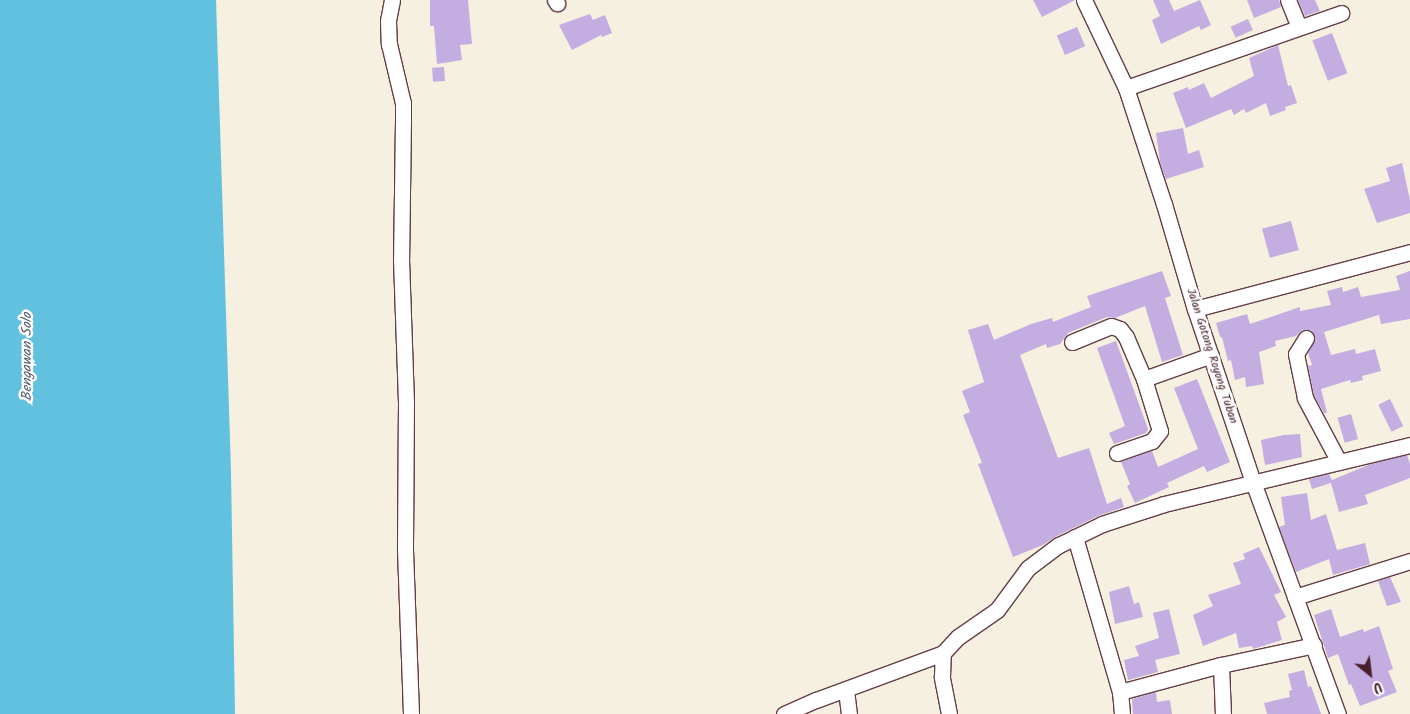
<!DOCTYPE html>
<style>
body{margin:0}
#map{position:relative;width:1410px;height:714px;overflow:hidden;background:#f5f0df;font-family:Kalam,sans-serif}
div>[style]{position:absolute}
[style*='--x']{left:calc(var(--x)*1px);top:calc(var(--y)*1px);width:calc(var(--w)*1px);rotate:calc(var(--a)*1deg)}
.water>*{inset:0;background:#61c1df}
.building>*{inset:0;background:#c4ade1;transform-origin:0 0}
.roads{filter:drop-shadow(1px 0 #643e46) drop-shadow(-1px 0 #643e46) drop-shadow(0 1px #643e46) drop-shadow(0 -1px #643e46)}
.minor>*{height:15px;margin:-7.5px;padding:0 7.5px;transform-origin:7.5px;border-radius:7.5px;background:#fff}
span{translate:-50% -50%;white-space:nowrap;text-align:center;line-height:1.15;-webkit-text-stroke:5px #fff;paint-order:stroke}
.street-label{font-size:12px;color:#4a1f2b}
.water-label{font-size:14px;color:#52586a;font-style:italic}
.north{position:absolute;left:1345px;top:649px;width:50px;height:50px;-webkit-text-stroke:4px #fff;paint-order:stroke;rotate:151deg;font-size:14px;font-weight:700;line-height:20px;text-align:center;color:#4a1f2b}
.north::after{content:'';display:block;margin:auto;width:18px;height:22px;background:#4a1f2b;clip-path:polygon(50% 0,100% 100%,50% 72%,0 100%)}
</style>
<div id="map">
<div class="water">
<div style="clip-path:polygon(0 0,216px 0,231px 472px,235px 714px,0 714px)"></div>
</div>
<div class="building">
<div style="clip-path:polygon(430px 0,468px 0,472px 44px,460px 45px,462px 60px,437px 64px,434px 26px,430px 26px)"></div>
<div style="clip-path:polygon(1033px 0,1075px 0,1042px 17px)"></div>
<div style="clip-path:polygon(1153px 0,1169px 0,1174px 11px,1200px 0,1211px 25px,1201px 30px,1199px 26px,1161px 44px,1152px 20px,1160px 16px)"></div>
<div style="clip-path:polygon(1247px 0,1279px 0,1281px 7px,1254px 18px)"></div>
<div style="clip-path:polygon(1298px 0,1315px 0,1320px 11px,1305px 16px)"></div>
<div style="clip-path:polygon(590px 14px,593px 20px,605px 15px,612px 33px,602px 37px,601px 35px,572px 50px,559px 25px)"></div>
<div style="left:1248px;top:19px;width:12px;height:19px;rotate:66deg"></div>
<div style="left:1077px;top:27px;width:21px;height:22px;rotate:67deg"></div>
<div style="left:1332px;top:33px;width:43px;height:21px;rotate:69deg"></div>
<div style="clip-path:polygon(1278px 45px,1288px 86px,1291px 85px,1297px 103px,1285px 107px,1286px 110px,1270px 116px,1266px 103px,1246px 113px,1244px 109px,1234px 115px,1231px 109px,1186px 128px,1173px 93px,1188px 87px,1189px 90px,1204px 83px,1211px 98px,1254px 76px,1249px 58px)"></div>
<div style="left:444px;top:67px;width:14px;height:12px;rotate:86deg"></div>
<div style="clip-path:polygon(1183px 128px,1188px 154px,1199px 150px,1204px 167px,1166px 179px,1160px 162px,1156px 133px)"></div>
<div style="clip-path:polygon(1402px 163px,1410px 200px,1410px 213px,1377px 223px,1364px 189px,1390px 181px,1386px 168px)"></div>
<div style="left:1291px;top:221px;width:30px;height:30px;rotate:75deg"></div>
<div style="clip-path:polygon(1162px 271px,1171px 296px,1165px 298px,1183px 355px,1162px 362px,1145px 306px,1115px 318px,1107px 317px,1068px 333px,1060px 344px,1047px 348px,1046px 344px,1020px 355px,1058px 458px,1089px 448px,1107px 504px,1121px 498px,1124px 507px,1098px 516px,1055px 537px,1043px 545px,1013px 557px,978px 464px,982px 463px,963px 415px,970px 412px,962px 391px,984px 382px,968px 330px,988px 324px,994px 340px,1031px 324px,1052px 318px,1053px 322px,1091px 307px,1087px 296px)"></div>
<div style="clip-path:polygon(1410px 271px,1410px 319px,1381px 324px,1379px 315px,1324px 332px,1331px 355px,1355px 349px,1356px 354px,1375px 349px,1381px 371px,1362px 376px,1363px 380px,1351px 383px,1350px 380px,1321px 389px,1327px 413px,1324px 413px,1314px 395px,1308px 366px,1312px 365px,1308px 353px,1315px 339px,1311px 330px,1302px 330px,1296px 336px,1275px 341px,1276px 346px,1259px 352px,1264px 384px,1246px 387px,1245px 377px,1235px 380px,1231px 360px,1228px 361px,1222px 337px,1220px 337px,1216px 323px,1247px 314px,1250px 324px,1300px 307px,1300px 311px,1331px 305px,1327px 291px,1342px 287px,1343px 292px,1358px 287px,1361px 297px,1400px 290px,1396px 276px)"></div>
<div style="clip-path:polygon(1116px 341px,1148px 429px,1146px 433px,1114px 444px,1109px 433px,1125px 426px,1097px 348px)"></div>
<div style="clip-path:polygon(1197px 379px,1230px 462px,1207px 472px,1204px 466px,1167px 483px,1169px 487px,1135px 503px,1127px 486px,1130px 484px,1121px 462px,1152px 451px,1158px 467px,1198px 449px,1174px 388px)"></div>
<div style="left:1390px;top:399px;width:30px;height:13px;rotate:64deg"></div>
<div style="left:1351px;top:414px;width:26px;height:14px;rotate:74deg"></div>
<div style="clip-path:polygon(1300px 434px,1302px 457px,1265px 465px,1261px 440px,1284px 435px)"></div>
<div style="clip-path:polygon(1407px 455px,1410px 464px,1410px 478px,1365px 495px,1368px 504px,1339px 512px,1331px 483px,1312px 489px,1309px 479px,1329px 474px,1332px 480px,1373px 463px)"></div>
<div style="clip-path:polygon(1307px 493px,1311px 520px,1326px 514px,1337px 550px,1365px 543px,1370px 564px,1333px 575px,1329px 559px,1296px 572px,1279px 527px,1285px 525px,1281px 497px)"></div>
<div style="clip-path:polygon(1259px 547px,1281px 592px,1274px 595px,1286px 617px,1277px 622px,1282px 640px,1253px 649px,1252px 646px,1239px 648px,1236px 633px,1203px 646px,1193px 615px,1213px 606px,1208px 595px,1241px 584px,1233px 563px,1245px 559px,1243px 554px)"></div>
<div style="clip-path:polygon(1390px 577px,1401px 602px,1387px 606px,1378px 581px)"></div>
<div style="clip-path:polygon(1129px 586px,1134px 604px,1139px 602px,1143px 617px,1115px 624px,1109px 592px)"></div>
<div style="clip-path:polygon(1169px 609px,1180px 654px,1155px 660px,1158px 672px,1128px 680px,1124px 660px,1139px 656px,1135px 646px,1159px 638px,1153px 613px)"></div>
<div style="clip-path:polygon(1331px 609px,1340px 637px,1363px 629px,1364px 632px,1379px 626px,1393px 669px,1388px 671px,1397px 692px,1360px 706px,1351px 684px,1349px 685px,1338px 654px,1328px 658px,1314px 615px)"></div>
<div style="clip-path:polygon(1304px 670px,1308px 687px,1311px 686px,1321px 714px,1267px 714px,1264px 703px,1290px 697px,1289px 691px,1292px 690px,1288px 674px)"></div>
<div style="clip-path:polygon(1156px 692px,1157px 702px,1170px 700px,1172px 714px,1133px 714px,1132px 699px)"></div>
</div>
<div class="roads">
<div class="minor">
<div style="--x:392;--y:0;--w:21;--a:101"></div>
<div style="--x:388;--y:21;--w:23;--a:88"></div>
<div style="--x:389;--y:44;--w:61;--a:76.7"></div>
<div style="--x:403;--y:103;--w:18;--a:90"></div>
<div style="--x:403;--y:121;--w:138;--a:90.8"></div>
<div style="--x:401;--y:259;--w:143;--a:88"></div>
<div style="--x:406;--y:402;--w:148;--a:90.4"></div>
<div style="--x:405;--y:550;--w:164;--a:87.9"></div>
<div style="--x:555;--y:0;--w:4;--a:56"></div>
<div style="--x:1084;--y:0;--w:98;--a:64.5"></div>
<div style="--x:1126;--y:88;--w:122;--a:71.9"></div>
<div style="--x:1164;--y:204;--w:109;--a:73.6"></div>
<div style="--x:1195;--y:309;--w:182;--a:71.5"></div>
<div style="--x:1253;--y:482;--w:247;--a:69.9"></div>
<div style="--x:1288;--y:0;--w:29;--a:68"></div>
<div style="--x:1126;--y:88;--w:228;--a:-19.2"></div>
<div style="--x:1195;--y:309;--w:222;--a:-14.8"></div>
<div style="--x:1306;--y:338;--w:19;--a:122"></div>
<div style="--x:1296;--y:354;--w:45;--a:78.4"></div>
<div style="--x:1305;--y:398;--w:72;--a:62"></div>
<div style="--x:1072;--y:342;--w:42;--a:-22.3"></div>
<div style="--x:1111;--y:326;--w:9;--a:18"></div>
<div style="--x:1120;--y:329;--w:10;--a:53"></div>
<div style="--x:1126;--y:337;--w:46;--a:66.8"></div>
<div style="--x:1144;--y:379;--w:54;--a:72.9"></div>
<div style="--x:1160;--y:431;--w:13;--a:129"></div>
<div style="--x:1152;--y:441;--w:37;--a:161"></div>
<div style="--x:1144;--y:379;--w:71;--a:-19.7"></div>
<div style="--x:1075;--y:537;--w:161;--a:73.8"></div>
<div style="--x:1295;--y:597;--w:121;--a:-17.4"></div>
<div style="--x:1221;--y:665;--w:49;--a:87.7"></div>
<div style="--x:846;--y:690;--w:24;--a:83"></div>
<div style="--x:784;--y:714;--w:35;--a:-24"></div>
<div style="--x:816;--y:700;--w:135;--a:-20.3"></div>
<div style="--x:949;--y:714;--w:38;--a:-101"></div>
<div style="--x:942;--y:677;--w:24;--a:-88"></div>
<div style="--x:943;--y:653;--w:22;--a:-47"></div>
<div style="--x:958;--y:637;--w:47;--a:-34.7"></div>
<div style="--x:997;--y:610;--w:52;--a:-53.6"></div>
<div style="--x:1028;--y:568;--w:39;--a:-37"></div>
<div style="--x:1059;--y:545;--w:48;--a:-26"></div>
<div style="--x:1102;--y:524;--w:65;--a:-17.9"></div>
<div style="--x:1164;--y:504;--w:253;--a:-13.5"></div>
<div style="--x:1122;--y:714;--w:22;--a:-95"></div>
<div style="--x:1120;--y:692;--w:105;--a:-15"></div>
<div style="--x:1221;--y:665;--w:95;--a:-12.1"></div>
</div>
</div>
<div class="street-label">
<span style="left:1212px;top:356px;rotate:72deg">Jalan Gotong Royong Tuban</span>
</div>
<div class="water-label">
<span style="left:27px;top:357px;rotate:-90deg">Bengawan Solo</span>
</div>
<div class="north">U</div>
</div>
